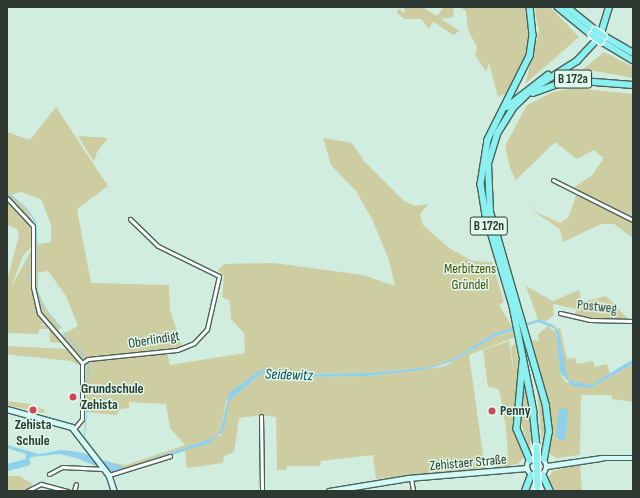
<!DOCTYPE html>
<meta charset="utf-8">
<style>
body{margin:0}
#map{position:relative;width:640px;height:498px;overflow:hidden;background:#d0eddf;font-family:"Sofia Sans Condensed",sans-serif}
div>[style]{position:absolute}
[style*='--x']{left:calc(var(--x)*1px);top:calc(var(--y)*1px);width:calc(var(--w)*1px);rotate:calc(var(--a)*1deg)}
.green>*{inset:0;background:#cecda1}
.water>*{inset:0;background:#8fd0ea}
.stream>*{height:1px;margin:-0.5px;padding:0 0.5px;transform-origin:0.5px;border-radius:0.5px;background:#8fd0ea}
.river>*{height:7px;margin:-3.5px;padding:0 3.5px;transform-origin:3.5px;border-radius:3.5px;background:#8fd0ea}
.roads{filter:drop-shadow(1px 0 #496257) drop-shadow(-1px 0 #496257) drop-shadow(0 1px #496257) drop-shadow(0 -1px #496257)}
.minor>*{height:3px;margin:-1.5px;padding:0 1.5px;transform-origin:1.5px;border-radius:1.5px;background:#fff}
.secondary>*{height:4.5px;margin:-2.25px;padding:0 2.25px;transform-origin:2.25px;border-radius:2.25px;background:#d3faf9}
.secondary>.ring{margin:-2.25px;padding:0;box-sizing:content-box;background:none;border:4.5px solid #d3faf9;border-radius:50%}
.trunk>*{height:5.5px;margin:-2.75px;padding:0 2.75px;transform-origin:2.75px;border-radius:2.75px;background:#8af0f0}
.bridges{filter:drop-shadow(1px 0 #fff) drop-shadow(-1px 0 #fff) drop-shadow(0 1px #fff) drop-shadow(0 -1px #fff)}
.trunk-bridge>*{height:5.5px;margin:-2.75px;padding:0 2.75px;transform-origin:2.75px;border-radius:2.75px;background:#8af0f0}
.dots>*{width:11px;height:11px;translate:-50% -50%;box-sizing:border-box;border:2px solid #ddfaec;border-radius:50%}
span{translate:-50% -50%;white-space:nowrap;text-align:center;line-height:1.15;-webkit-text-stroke:3px #ddfaec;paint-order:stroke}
.shield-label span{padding:1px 3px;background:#ddfaec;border:1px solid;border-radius:3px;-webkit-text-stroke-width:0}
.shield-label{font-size:13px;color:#2e3934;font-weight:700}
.park-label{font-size:14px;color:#4e4b03}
.street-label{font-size:14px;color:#2e3934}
.poi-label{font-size:14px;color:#2e3934;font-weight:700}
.left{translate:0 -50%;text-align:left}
.water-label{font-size:15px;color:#10475a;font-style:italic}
.frame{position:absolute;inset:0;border:8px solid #2e3934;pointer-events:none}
</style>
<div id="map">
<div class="green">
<div style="clip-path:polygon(404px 7px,422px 7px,437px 16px,444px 7px,453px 7px,454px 17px,441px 19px,460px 31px,453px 35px,437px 24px,433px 22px,429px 29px,421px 19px,404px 19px,397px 13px,398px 9px,405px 13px)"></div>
<div style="clip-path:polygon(460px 7px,526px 7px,530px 30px,527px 57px,509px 92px,498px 97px,489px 63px,486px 72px,475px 55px,477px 47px,468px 30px,466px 11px)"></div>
<div style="clip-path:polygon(534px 7px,550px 7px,579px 37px,525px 84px,539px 31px)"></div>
<div style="clip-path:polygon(604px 52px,633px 67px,633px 78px,583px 69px)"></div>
<div style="clip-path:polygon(575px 88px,633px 94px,633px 219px,573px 188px,592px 175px,604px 158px,594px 150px,577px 159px,555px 142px,516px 180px,510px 168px,505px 146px,527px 105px,553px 92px)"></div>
<div style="clip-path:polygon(56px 107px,108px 186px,77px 209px,91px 283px,169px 285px,170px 310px,182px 347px,81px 359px,62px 335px,78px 326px,66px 296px,48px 271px,37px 273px,38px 290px,35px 290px,35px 227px,38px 244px,51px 242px,51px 225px,41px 199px,21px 192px,10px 195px,27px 210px,34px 224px,7px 196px,7px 132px,30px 140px)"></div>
<div style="clip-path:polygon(78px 136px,108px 138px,97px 152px,94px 162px)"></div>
<div style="clip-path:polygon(323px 138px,352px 143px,364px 161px,404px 201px,415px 206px,429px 204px,420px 214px,423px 225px,449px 248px,472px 261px,492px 262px,504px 302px,499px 305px,513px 328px,493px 334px,451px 360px,430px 367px,370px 373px,292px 374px,260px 370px,226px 401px,221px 429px,215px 437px,126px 468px,111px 465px,108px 462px,126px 465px,185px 445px,170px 428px,166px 404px,129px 402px,129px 408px,120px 409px,117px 415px,85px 412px,85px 362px,167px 352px,170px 365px,245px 353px,244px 333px,231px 319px,230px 301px,222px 297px,224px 277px,218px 270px,224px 264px,274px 263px,363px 275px,395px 286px,389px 260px,372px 219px,356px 191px,331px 165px)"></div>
<div style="clip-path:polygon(577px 193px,633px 221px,633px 238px,614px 224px,601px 224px,563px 242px,560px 229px,536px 213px,525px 198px,536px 212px,560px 223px,568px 218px)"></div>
<div style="clip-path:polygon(7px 199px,23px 212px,32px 227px,32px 246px,23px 256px,11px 287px,32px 249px,33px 298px,45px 322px,40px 325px,47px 325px,61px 343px,50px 342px,49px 329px,40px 329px,38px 334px,7px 333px,7px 280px,19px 236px,17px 229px,7px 225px)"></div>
<div style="clip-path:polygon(526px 286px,553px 301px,579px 290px,582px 302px,606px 296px,628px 319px,578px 317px,574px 316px,576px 309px,553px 304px,554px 315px,546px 321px,538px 320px)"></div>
<div style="clip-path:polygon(38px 292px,49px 314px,61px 327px,58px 331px,39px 312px,35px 293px)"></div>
<div style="clip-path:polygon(548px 326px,556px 333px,560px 372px,565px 382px,591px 388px,633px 364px,633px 402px,612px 399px,612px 395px,581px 395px,580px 455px,557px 458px,548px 453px,552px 437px,551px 413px,532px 340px,539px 341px,538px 334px)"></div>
<div style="clip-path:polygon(560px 328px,567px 359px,575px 358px,577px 364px,593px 361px,595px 367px,607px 364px,610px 374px,591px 385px,568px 380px,562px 364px,557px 329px)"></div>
<div style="clip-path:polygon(513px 331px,515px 337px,469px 355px,485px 469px,376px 479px,373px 455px,321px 461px,320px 466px,287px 466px,287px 470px,277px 470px,276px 417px,262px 415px,239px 418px,234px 452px,224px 456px,223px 463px,187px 468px,185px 450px,221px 435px,229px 401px,262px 373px,292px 377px,370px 376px,429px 369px,445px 366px,494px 337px)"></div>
<div style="clip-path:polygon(509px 341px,514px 376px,511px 347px,515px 343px,518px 360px,515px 430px,527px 454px,518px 464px,497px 468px,497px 463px,508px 458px,506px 428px,499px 389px,488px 387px,483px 350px)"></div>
<div style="clip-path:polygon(7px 346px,67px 349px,77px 358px,78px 365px,71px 361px,12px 355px,7px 354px)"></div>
<div style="clip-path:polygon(525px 376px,531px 431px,530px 450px,520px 420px)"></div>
<div style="clip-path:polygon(536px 379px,545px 423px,542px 444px)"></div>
<div style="clip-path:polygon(7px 401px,31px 404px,45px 410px,44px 413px,7px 405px)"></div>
<div style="clip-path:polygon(580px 464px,582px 491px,555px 491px,547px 479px,553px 471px)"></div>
<div style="clip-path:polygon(7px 476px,19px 476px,33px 484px,25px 491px,7px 491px)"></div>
</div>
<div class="water">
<div style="clip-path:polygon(539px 319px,555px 326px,559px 333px,568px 380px,591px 385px,625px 364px,633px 360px,633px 364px,591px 388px,572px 386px,560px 372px,556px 333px,554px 328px,538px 322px,494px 337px,453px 361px,429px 369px,370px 376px,292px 377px,262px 373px,229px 401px,224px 430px,210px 443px,124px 470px,108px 468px,104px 460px,126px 468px,215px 437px,221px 429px,229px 393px,260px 370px,292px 374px,370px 373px,430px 367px,451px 360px,493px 334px)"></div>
<div style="clip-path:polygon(559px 408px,568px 409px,566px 438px,560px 441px,556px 436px)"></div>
<div style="clip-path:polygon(7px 445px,39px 454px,61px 450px,79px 452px,89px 455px,93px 462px,60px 454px,31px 457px,26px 464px,19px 466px,25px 461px,26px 454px,7px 448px)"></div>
</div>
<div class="stream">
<div style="--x:7;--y:192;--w:26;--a:40"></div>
<div style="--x:27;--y:209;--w:17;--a:57"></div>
<div style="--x:36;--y:226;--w:64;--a:89.1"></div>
<div style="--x:37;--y:290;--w:15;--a:74"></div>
<div style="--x:41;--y:304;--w:31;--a:50"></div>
<div style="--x:26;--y:260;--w:20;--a:84"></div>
<div style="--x:63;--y:331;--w:35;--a:50"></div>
<div style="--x:88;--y:361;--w:2;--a:90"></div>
<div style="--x:86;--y:414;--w:49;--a:-87.7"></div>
<div style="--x:84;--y:435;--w:20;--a:-84"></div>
</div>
<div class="river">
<div style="--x:83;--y:457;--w:33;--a:20"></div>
<div style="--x:7;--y:467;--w:20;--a:-15"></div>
</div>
<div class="roads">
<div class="minor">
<div style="--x:553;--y:180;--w:89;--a:26.6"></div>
<div style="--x:7;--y:198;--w:38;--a:47"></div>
<div style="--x:33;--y:226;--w:61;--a:90"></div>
<div style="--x:33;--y:287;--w:27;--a:77"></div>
<div style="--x:39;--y:313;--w:66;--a:49.3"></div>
<div style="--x:82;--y:363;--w:56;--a:90"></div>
<div style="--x:82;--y:419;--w:13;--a:129"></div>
<div style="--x:560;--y:313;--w:31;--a:13"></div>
<div style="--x:590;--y:320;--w:43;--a:1.3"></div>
<div style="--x:82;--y:363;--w:7;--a:-34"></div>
<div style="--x:88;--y:359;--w:89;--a:-5.8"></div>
<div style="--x:177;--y:350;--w:18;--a:-22"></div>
<div style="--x:194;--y:343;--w:19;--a:-47"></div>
<div style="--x:207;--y:329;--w:54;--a:-77.2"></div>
<div style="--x:219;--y:276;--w:68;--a:-153.8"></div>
<div style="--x:158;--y:246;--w:39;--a:-136"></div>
<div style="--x:261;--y:416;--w:75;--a:89.2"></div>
<div style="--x:49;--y:474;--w:15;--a:-28"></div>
<div style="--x:62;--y:467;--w:42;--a:2.7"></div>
<div style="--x:109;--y:475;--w:64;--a:-17.3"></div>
<div style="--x:411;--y:478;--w:13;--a:81"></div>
<div style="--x:27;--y:491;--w:16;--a:-27"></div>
<div style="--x:41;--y:484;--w:28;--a:15"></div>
<div style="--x:74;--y:491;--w:7;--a:-74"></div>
</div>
<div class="secondary">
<div style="--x:7;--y:409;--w:67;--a:15.5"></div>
<div style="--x:72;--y:427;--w:61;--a:52.4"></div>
<div style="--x:109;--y:475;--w:16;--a:72"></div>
<div class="ring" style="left:527px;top:457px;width:15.5px;height:15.5px"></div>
<div style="--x:547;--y:466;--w:55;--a:-8.4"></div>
<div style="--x:601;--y:458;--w:32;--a:0"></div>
<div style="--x:329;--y:491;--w:80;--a:-9.3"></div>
<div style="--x:408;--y:478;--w:119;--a:-4.8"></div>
</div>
<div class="trunk">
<div style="--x:530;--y:7;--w:28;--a:84"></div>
<div style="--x:533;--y:35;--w:21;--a:98"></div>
<div style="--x:530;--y:56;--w:94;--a:116.6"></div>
<div style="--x:488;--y:140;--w:45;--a:99"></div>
<div style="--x:481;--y:184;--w:31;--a:81"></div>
<div style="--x:486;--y:215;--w:95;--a:73.5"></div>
<div style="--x:513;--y:306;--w:108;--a:78.8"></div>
<div style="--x:558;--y:7;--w:44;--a:39.5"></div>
<div style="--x:567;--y:7;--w:36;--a:39"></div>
<div style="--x:602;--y:30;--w:24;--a:-73"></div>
<div style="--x:604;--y:36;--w:34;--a:30"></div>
<div style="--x:601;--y:41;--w:37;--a:31"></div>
<div style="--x:533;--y:93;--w:38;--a:-20"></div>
<div style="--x:569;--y:80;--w:64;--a:4.5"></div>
<div style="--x:507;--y:107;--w:52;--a:-38"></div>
<div style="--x:523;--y:362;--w:67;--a:95.1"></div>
<div style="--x:517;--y:429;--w:34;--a:67"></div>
<div style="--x:533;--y:409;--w:38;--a:84"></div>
<div style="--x:544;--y:459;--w:27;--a:-80"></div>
<div style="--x:549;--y:432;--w:26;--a:-97"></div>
<div style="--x:546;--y:406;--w:202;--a:-106.1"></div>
<div style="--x:490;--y:212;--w:48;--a:-92.4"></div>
<div style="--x:488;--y:164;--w:31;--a:-73"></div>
<div style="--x:497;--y:134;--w:31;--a:-58"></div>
<div style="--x:513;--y:108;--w:29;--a:-44"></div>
<div style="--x:534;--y:88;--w:51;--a:-32.1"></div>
<div style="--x:577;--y:61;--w:26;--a:-47"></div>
<div style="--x:543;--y:475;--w:17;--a:66"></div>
<div style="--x:525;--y:491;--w:17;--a:-69"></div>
</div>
</div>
<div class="bridges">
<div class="trunk-bridge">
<div style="--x:595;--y:30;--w:11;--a:34"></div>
<div style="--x:592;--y:35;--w:11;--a:34"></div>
<div style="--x:537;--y:447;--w:40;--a:88.6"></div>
</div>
</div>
<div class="dots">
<div style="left:73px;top:397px;background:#d54456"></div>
<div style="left:33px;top:410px;background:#d54456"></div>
<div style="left:492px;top:411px;background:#d54456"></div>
</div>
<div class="shield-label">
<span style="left:573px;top:79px">B 172a</span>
<span style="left:489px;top:226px">B 172n</span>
</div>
<div class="park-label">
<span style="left:470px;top:277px">Merbitzens<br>Gründel</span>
</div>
<div class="street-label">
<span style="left:597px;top:307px;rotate:6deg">Postweg</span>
<span style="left:154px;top:340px;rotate:-9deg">Oberlindigt</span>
<span style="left:468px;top:463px;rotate:-5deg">Zehistaer Straße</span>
</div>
<div class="poi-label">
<span class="left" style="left:81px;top:397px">Grundschule<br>Zehista</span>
<span class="left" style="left:500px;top:411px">Penny</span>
<span style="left:33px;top:433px">Zehista<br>Schule</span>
</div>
<div class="water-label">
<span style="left:289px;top:375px;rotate:2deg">Seidewitz</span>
</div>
<div class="frame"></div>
</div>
